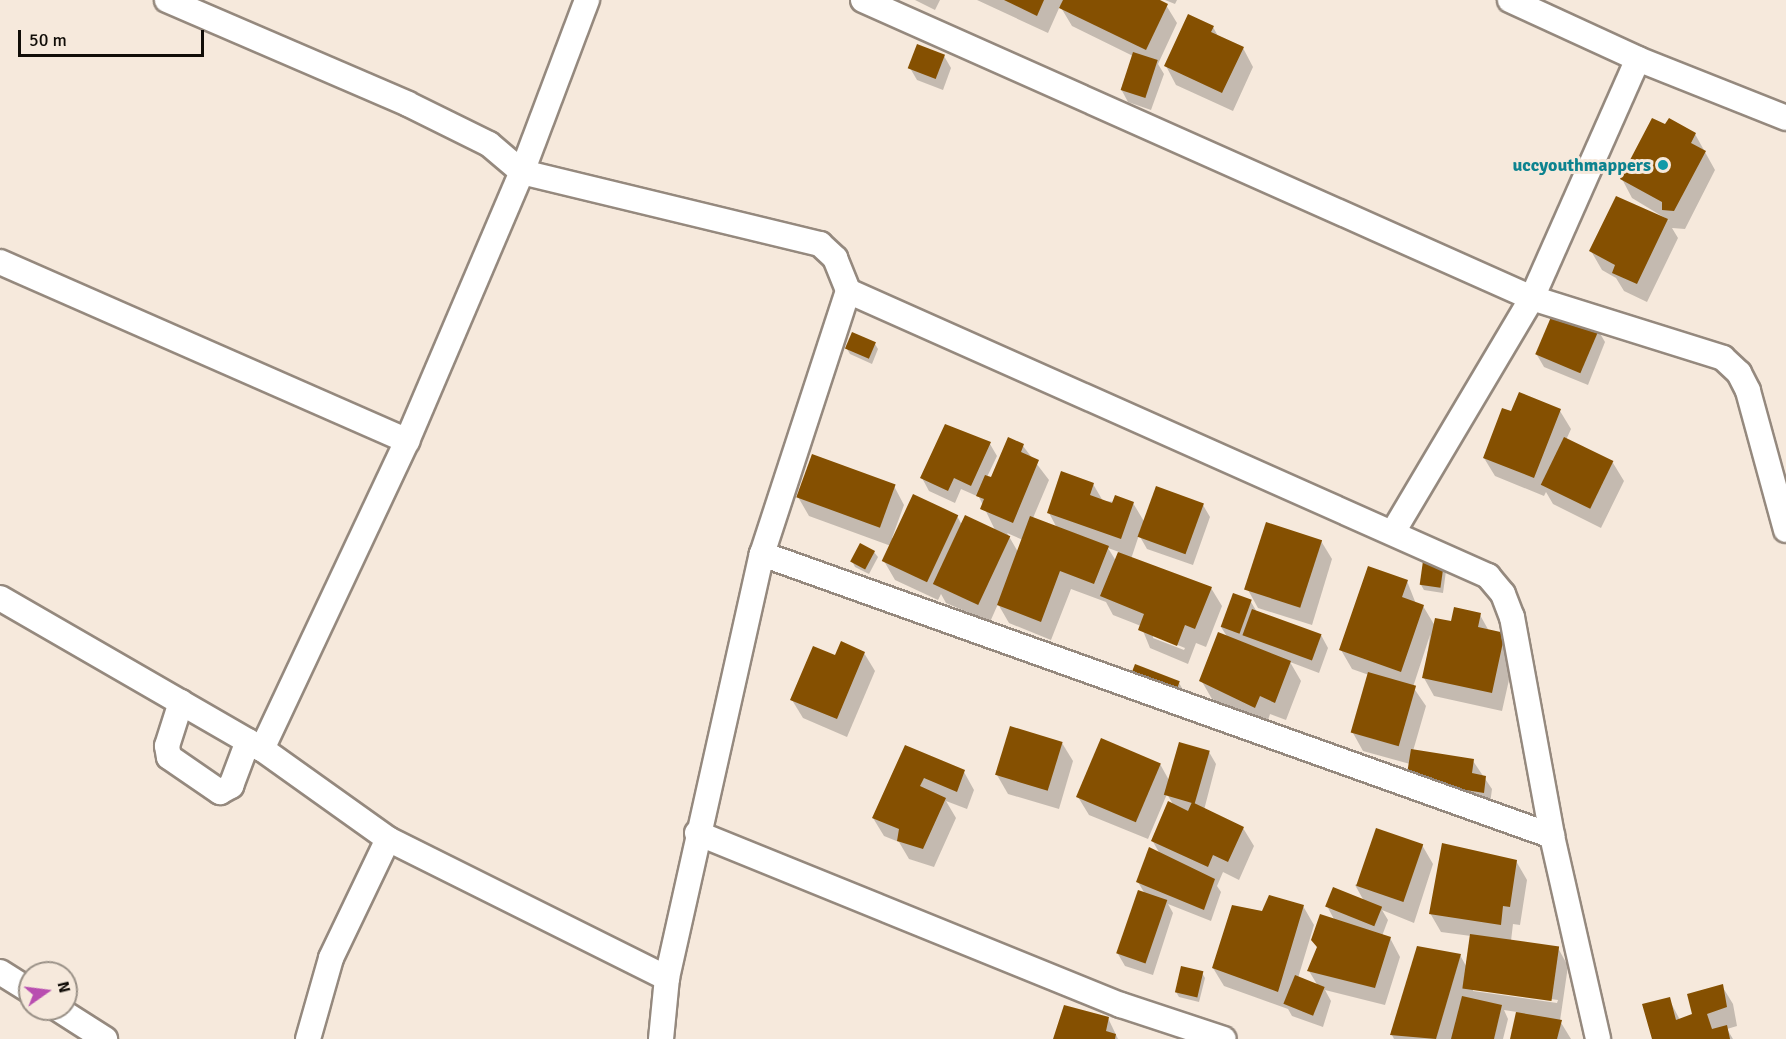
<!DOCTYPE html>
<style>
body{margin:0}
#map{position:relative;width:1786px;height:1039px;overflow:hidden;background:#f6e9dc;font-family:Signika,sans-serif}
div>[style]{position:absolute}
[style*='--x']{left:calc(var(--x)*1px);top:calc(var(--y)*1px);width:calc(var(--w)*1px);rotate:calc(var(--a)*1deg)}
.shadow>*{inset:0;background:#0003}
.building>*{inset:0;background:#855001;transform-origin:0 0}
.roads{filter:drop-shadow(2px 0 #95897e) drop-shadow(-2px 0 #95897e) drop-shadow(0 2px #95897e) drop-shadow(0 -2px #95897e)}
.minor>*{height:24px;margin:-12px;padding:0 12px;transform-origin:12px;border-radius:12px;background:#fff}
.dots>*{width:16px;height:16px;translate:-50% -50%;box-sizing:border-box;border:3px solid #f6e9dc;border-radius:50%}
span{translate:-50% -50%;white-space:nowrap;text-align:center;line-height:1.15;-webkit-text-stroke:6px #f6e9dc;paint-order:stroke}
.culture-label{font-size:18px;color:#0d838f;font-weight:700}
.right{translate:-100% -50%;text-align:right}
.north{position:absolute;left:18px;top:961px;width:60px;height:60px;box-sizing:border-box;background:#f6e9dc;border:2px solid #9a9187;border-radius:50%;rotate:76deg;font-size:16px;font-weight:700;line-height:24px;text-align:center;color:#110d08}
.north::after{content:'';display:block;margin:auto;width:21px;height:27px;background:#b84eb0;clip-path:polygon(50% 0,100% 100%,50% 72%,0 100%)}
.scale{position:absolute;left:18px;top:30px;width:186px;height:27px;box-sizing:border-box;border:3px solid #110d08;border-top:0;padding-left:8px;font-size:18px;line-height:21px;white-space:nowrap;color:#110d08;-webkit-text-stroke:4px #f6e9dc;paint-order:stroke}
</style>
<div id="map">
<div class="shadow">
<div style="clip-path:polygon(915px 0,940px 0,935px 10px)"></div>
<div style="clip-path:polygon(977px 0,1157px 0,1166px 5px,1177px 23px,1158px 64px,1164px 74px,1151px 110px,1128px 102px,1121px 89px,1133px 56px,1072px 26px,1060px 6px,1048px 33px)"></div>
<div style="clip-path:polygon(1165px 0,1177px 0,1175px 4px)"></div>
<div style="clip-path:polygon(1213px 27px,1219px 38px,1243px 48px,1253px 67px,1233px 111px,1176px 85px,1166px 66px)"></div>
<div style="clip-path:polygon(944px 56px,951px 68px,943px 90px,917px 80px,910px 68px)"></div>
<div style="clip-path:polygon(1666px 126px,1695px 134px,1715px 170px,1685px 229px,1672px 228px,1678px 238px,1647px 302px,1624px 291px,1616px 278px,1602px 270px,1591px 251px,1617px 198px,1670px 221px,1632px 198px,1622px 179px)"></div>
<div style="clip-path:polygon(1598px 330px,1605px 342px,1588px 385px,1544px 367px,1537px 355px)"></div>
<div style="clip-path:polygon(875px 344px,878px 349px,872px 364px,850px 354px,847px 349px)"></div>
<div style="clip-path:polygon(1560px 411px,1571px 429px,1566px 440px,1613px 463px,1624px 481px,1601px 528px,1553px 504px,1546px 492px,1544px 496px,1495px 476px,1484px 458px,1512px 413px)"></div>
<div style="clip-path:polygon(evenodd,946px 426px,990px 444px,997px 456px,987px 477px,992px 479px,1023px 446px,1049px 480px,1033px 518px,1057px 528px,1049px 513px,1093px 484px,1103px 501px,1133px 503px,1145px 523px,1203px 505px,1210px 517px,1193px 565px,1147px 549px,1139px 535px,1131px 559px,1211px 588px,1222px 606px,1206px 647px,1196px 643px,1188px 664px,1150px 648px,1141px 626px,1113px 615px,1106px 602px,1071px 589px,1051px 640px,1009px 623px,998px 604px,990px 622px,946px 603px,941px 594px,938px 600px,895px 580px,884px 561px,891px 546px,809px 516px,798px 497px,894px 486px,904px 505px,892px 538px,957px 516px,962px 525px,995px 530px,979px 497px,961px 489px,955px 503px,929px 491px,922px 478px,946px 426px,1007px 533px,1023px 540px,1018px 552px,1007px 533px,946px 426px,1108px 548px,1119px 552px,1116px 561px,1108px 548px,946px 426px,1153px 635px,1185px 648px,1184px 650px,1153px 638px,1153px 635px)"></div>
<div style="clip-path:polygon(1321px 541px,1332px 559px,1312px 625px,1258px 608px,1248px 590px)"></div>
<div style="clip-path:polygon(874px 552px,878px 557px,869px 574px,855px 567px,852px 561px)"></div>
<div style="clip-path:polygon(1443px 565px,1446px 571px,1443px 593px,1424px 590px,1421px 585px)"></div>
<div style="clip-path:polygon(1407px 581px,1416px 604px,1423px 606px,1435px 626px,1480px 615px,1489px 631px,1504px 634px,1515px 653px,1502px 711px,1434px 696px,1424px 678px,1430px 635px,1413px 687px,1426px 706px,1413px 751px,1473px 761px,1492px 789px,1490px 804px,1414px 792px,1410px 764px,1363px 751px,1353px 733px,1369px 675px,1352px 669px,1341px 650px)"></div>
<div style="clip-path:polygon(1251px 602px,1257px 612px,1321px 635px,1328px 648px,1319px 673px,1290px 662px,1301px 681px,1286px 720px,1270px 714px,1266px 726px,1212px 699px,1201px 680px,1228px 638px,1221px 627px)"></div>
<div style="clip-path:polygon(864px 653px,875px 671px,847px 737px,803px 718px,792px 700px,836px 657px)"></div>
<div style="clip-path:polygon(1136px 666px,1179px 683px,1186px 695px)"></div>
<div style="clip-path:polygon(1062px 743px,1073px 761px,1059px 809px,1008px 794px,997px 775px)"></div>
<div style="clip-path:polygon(906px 746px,964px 772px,974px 790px,967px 809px,946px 801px,956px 818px,934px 867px,909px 859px,899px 842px,884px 836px,873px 818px)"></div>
<div style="clip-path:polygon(1209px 752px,1216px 764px,1204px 810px,1243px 828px,1254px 846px,1239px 880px,1223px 872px,1217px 886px,1221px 892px,1211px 921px,1168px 904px,1173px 913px,1153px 975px,1125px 966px,1118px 954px,1145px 894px,1138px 882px,1160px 854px,1152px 840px,1174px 806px,1167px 794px,1148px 839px,1089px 815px,1078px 797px,1160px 764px,1170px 782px)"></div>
<div style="clip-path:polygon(1422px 845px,1433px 864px,1414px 923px,1382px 910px,1388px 920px,1382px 936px,1390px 938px,1400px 957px,1385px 1005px,1325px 990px,1331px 1001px,1323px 1027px,1292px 1016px,1288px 1009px,1224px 986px,1213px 968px,1263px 913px,1303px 906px,1314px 925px,1298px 978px,1318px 986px,1309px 971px,1318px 949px,1313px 940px,1335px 921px,1327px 906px,1364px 901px,1355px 885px)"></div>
<div style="clip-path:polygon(evenodd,1516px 861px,1527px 880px,1520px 925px,1513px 924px,1511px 941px,1558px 948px,1568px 966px,1560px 1021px,1571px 1039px,1512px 1039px,1517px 1012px,1504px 1010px,1508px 1019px,1503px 1039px,1394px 1039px,1392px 1035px,1460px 955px,1466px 966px,1471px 936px,1441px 932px,1430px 913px,1516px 861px,1473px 988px,1558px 1000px,1557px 1003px,1473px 991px,1473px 988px)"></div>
<div style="clip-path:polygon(1202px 973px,1205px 978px,1199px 1002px,1179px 997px,1176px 992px)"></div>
<div style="clip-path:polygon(1722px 986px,1733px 1004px,1737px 1026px,1727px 1029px,1733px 1039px,1653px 1039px,1669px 999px,1680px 1020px,1694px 1015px)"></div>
<div style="clip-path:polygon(1108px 1018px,1118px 1039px,1055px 1039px)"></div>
</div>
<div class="building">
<div style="clip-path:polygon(1004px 0,1044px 0,1037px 16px)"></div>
<div style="clip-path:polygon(1063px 0,1160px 0,1168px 4px,1146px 50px,1059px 8px)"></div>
<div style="clip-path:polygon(1188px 14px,1214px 26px,1211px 32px,1244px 47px,1222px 93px,1164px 66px)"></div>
<div style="left:917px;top:44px;width:30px;height:26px;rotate:21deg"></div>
<div style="left:1133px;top:52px;width:26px;height:40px;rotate:18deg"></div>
<div style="clip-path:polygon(1652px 118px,1665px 124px,1669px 118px,1696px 133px,1691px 143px,1706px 151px,1674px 211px,1662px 210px,1662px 202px,1620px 179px)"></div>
<div style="clip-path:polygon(1616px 196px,1668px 219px,1637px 284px,1612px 273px,1615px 265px,1589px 251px)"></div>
<div style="left:1554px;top:310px;width:49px;height:48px;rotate:23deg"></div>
<div style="left:852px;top:332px;width:26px;height:18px;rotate:23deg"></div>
<div style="clip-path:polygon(1519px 392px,1561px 409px,1534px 478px,1483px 458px,1502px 408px,1511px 411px)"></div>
<div style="clip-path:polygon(945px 424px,991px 442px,971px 486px,954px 478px,948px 491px,920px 478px)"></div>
<div style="clip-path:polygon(1008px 437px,1024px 444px,1021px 452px,1039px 460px,1013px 523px,980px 509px,984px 499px,976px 496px,985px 475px,991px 477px)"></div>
<div style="left:1564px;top:437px;width:55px;height:53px;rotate:26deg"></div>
<div style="left:812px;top:454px;width:89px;height:46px;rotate:20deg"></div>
<div style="clip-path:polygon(1061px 471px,1094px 483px,1090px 495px,1112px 503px,1115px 495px,1134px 502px,1121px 539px,1047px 513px)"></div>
<div style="left:1156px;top:486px;width:51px;height:54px;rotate:20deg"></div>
<div style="left:913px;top:494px;width:50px;height:74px;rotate:25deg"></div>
<div style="left:965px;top:515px;width:50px;height:76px;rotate:25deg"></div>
<div style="clip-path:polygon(1030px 516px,1109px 546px,1094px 584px,1060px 571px,1041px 622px,997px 605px)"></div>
<div style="left:1266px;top:522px;width:59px;height:71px;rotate:18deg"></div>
<div style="left:860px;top:543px;width:17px;height:21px;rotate:28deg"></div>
<div style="clip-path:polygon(1118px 552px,1212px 587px,1195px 629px,1185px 625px,1177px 646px,1138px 630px,1144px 614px,1100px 596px)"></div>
<div style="left:1423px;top:561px;width:21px;height:24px;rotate:8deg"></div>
<div style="clip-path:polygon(1368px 566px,1408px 580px,1402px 597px,1424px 605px,1401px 672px,1339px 650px)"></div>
<div style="left:1233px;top:593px;width:20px;height:36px;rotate:20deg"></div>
<div style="clip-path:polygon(1454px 607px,1481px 613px,1478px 627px,1505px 633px,1492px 693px,1422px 678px,1435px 618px,1451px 621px)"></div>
<div style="left:1252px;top:609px;width:74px;height:28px;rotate:20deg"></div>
<div style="clip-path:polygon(1218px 632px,1291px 661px,1275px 703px,1260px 696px,1255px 708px,1199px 681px)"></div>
<div style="clip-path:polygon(841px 641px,865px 652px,837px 719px,790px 700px,813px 646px,835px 655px)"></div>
<div style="left:1135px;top:664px;width:48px;height:18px;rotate:21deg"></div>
<div style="left:1368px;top:672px;width:50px;height:63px;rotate:16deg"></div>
<div style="left:1010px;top:726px;width:55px;height:51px;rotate:17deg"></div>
<div style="left:1101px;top:738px;width:65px;height:64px;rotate:23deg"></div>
<div style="left:1179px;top:742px;width:32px;height:55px;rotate:16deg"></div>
<div style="clip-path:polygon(905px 745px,965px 770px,957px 792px,924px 778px,920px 786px,946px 798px,923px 849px,897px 841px,899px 829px,872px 818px)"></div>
<div style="clip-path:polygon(1411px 749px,1474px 759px,1472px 773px,1486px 776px,1484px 793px,1406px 780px)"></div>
<div style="clip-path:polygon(1168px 801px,1188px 811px,1192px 802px,1244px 827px,1228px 862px,1213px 855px,1208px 867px,1151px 841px)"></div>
<div style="left:1376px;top:828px;width:50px;height:61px;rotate:19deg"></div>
<div style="clip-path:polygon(1442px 843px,1517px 860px,1510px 907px,1503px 906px,1501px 925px,1429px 914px)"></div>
<div style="clip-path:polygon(1149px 847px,1215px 879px,1204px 910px,1136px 882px)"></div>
<div style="left:1333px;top:887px;width:53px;height:21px;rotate:22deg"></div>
<div style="left:1138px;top:890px;width:31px;height:67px;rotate:19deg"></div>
<div style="clip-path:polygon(1269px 895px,1304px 905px,1278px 992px,1212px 968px,1232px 905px,1262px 911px)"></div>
<div style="clip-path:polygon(1320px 914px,1391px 937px,1375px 988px,1307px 971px,1317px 947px,1311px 940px)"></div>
<div style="left:1470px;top:934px;width:90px;height:55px;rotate:8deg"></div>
<div style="clip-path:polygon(1417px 946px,1461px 954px,1436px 1039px,1390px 1035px)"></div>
<div style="left:1181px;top:966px;width:23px;height:27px;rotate:13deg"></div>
<div style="left:1295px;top:975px;width:32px;height:31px;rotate:22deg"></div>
<div style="clip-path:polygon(1723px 984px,1727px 1007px,1707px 1014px,1712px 1029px,1727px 1025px,1730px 1039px,1652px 1039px,1642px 1004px,1670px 997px,1676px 1020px,1692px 1014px,1687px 994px)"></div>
<div style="clip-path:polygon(1462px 996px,1502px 1005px,1494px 1039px,1451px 1039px)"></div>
<div style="clip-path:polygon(1064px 1005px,1109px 1017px,1106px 1031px,1116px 1034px,1115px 1039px,1053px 1039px)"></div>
<div style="clip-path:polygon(1516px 1012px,1562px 1020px,1557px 1039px,1510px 1039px)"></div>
</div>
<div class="roads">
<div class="minor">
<div style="--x:167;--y:0;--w:262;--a:23.3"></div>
<div style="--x:408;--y:104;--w:90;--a:26.3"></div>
<div style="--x:489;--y:144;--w:43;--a:40.3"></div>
<div style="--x:522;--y:172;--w:307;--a:13.6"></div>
<div style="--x:820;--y:244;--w:21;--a:43"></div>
<div style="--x:835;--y:258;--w:35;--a:68"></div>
<div style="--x:848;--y:291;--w:701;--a:24"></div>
<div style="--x:1488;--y:576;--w:23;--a:50"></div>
<div style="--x:1503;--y:594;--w:25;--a:69"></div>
<div style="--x:1512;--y:617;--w:223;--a:79.6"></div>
<div style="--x:1552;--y:836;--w:208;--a:77.2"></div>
<div style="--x:863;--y:0;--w:732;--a:24.01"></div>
<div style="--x:1532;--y:298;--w:200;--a:17.4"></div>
<div style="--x:1723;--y:358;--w:22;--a:43"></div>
<div style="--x:1739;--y:373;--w:20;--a:63"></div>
<div style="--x:1748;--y:391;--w:144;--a:74.7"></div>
<div style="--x:1510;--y:0;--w:141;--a:24.7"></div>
<div style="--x:1638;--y:59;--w:159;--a:21.7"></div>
<div style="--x:0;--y:262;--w:445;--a:23.7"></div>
<div style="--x:1393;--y:532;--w:272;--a:-59.3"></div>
<div style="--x:1532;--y:298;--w:261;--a:-66.1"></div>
<div style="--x:762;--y:554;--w:839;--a:19.64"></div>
<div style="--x:0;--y:598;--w:302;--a:30"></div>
<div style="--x:262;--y:749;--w:155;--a:35.5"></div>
<div style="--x:388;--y:839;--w:312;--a:26.5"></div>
<div style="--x:181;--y:702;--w:46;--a:107.7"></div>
<div style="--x:167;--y:746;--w:11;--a:80"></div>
<div style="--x:169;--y:757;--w:62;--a:34.5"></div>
<div style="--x:220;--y:792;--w:13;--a:-29"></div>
<div style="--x:231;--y:786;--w:48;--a:-69.3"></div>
<div style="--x:262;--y:749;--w:340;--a:-64.8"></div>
<div style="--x:407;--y:441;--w:293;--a:-66.9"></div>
<div style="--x:522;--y:172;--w:184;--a:-69.3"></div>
<div style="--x:697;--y:833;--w:458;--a:22.1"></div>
<div style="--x:1121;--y:1005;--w:108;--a:18.3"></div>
<div style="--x:0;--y:972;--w:36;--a:32"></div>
<div style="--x:58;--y:1009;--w:56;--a:32.6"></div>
<div style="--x:308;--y:1039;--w:84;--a:-74.1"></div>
<div style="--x:331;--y:958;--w:132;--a:-64.4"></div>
<div style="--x:661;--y:1039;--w:61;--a:-84.4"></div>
<div style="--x:667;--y:978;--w:435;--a:-77.4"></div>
<div style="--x:762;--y:554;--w:277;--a:-71.9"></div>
</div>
</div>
<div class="dots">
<div style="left:1663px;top:165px;background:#0f9aa8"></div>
</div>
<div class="culture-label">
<span class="right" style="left:1651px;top:165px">uccyouthmappers</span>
</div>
<div class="north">N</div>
<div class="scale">50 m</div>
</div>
